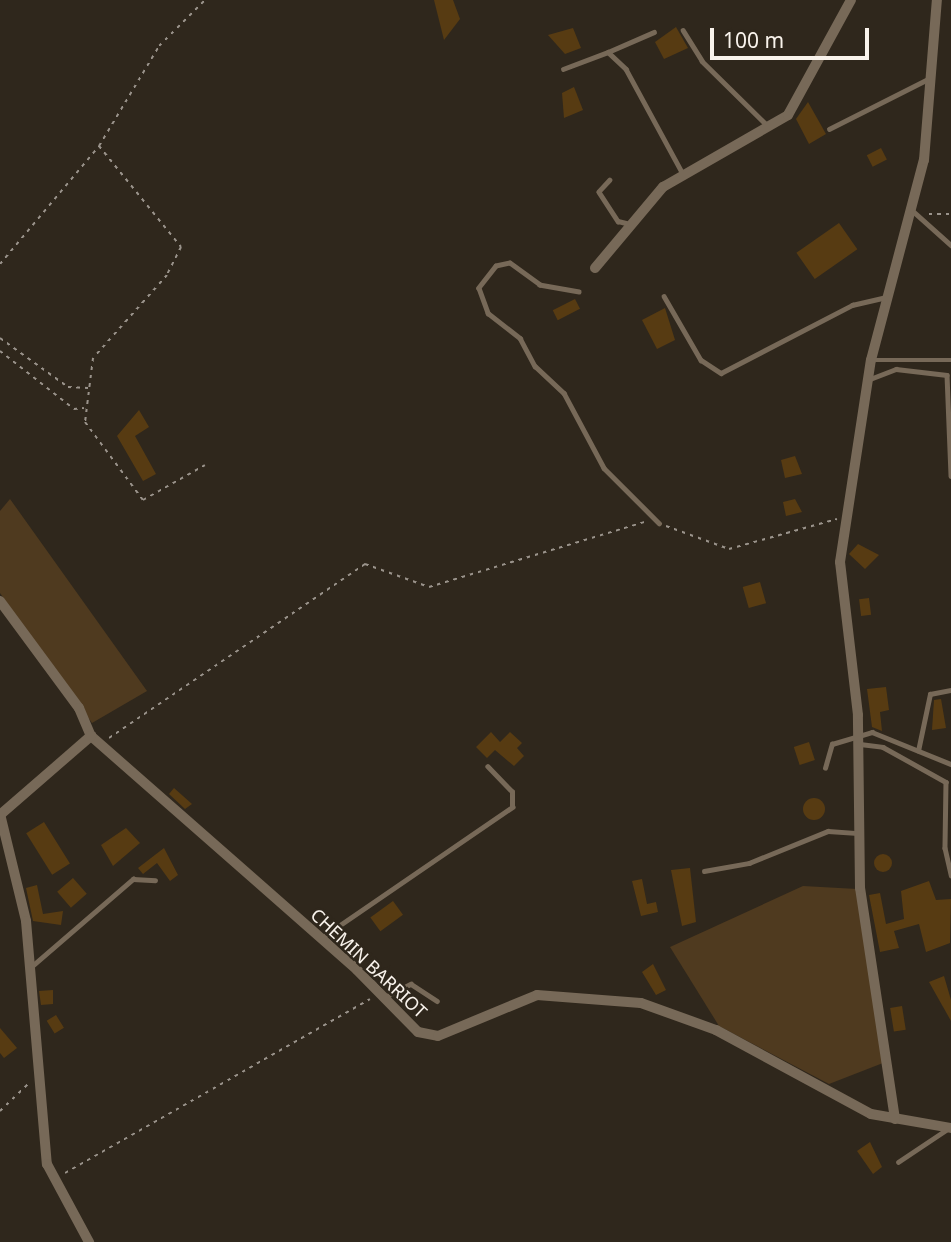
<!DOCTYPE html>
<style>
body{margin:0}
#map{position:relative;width:951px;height:1242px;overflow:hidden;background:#2f271c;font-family:"Noto Sans",sans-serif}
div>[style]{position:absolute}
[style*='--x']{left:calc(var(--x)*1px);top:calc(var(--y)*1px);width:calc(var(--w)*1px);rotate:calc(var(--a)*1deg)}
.green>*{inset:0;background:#4f3a1f}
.building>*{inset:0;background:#573b12;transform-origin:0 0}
.round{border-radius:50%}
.path>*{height:2px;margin-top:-1px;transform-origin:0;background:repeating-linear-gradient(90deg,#9a938b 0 3.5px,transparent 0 8.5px)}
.service>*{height:4.5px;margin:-2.25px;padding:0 2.25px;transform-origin:2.25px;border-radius:2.25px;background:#776958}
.minor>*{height:10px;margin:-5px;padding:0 5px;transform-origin:5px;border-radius:5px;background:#776958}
span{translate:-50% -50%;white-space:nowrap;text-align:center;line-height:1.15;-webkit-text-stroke:5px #2f271c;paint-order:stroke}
.street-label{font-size:18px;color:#f9f3ec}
.scale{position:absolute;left:710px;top:28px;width:159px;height:32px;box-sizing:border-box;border:4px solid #f9f3ec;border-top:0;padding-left:9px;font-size:21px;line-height:24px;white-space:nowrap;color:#f9f3ec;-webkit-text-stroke:5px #2f271c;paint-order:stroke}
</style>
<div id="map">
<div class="green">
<div style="clip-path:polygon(10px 499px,147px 691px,92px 723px,0 593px,0 511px)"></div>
<div style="clip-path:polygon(803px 886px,857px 889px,883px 1063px,829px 1084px,719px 1026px,670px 947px)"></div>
</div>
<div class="building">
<div style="clip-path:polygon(434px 0,453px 0,460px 19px,444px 40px)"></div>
<div style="clip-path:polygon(676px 27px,688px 48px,664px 59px,655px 42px)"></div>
<div style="clip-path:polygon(573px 28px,581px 48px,565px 54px,548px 35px)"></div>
<div style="clip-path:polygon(574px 87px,583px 110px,564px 118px,562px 93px)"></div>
<div style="clip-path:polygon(808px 102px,826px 134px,809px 144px,796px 119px)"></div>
<div style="left:881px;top:148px;width:13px;height:16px;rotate:63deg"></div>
<div style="left:839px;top:223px;width:32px;height:52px;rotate:55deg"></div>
<div style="left:575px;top:299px;width:11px;height:25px;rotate:63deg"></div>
<div style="clip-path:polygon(665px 308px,675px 340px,657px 349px,642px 320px)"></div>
<div style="clip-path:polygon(139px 410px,149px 427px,135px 436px,156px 474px,143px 481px,117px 436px)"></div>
<div style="clip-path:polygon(795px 456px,802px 474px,785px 478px,781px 460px)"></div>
<div style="clip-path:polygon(795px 499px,802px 512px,786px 516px,783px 502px)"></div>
<div style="clip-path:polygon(858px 544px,879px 555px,865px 569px,849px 554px)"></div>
<div style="left:760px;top:582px;width:22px;height:18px;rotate:74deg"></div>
<div style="left:869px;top:598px;width:17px;height:10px;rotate:83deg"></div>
<div style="clip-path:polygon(886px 687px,889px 710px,880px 712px,882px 731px,872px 727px,867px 689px)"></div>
<div style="clip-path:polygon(941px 699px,946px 728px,932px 730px,934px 700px)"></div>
<div style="clip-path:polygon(491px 732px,500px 742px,510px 732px,522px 743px,517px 748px,524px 756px,514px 766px,495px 750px,487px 758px,476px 747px)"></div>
<div style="left:809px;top:742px;width:19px;height:16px;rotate:72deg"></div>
<div style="clip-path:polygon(174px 788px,192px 804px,185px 809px,169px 794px)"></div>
<div class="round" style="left:803px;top:798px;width:22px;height:22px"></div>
<div style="left:44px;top:822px;width:49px;height:21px;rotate:58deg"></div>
<div style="clip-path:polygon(126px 828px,140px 843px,113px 866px,101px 845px)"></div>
<div style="clip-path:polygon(164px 848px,178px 875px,170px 881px,157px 863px,143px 874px,138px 868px)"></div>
<div class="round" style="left:874px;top:854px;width:18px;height:18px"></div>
<div style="clip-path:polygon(690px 868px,696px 922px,682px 926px,671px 870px)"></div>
<div style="left:73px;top:878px;width:21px;height:21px;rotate:49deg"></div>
<div style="clip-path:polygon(642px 879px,647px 904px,656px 902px,658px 912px,641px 916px,632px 881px)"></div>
<div style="clip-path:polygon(929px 881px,936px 900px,951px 899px,950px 943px,926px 952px,919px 924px,894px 931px,899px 948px,880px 952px,869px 895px,880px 893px,886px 924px,904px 919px,901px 891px)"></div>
<div style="clip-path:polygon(37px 885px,43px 914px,63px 911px,61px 925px,33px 921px,26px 888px)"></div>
<div style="left:393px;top:901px;width:17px;height:28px;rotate:54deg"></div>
<div style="clip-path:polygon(653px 964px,666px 990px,656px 995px,642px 972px)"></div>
<div style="clip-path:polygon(944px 976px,951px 1000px,951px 1021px,929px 982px)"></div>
<div style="clip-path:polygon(53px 990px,53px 1004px,41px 1005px,39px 991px)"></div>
<div style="left:902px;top:1006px;width:24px;height:12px;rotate:81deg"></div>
<div style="left:56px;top:1015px;width:15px;height:11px;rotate:58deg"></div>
<div style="clip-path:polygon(0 1028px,17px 1048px,4px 1058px,0 1053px)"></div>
<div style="clip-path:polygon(870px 1142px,882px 1167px,873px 1174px,857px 1151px)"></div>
</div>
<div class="path">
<div style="--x:99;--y:146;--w:130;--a:50.9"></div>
<div style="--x:181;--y:247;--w:31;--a:117"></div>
<div style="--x:167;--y:275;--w:111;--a:131.7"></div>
<div style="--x:93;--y:358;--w:64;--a:97.1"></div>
<div style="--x:85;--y:422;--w:97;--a:53.4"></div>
<div style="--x:143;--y:500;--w:71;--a:-29.4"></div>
<div style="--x:929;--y:214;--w:22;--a:0"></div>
<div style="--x:0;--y:264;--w:154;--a:-50"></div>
<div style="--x:99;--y:146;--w:117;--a:-59"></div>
<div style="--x:159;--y:46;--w:65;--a:-45"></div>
<div style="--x:0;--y:338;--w:84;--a:35.8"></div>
<div style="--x:68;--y:387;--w:20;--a:3"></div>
<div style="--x:0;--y:351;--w:94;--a:38.1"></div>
<div style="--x:74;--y:409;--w:10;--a:-6"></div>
<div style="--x:666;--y:526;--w:67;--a:20.1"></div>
<div style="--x:729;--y:549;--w:112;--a:-15.5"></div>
<div style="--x:109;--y:738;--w:310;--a:-34.2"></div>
<div style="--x:365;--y:564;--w:68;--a:19.8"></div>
<div style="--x:429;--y:587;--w:228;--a:-16.8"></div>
<div style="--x:0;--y:1111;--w:39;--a:-44"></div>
<div style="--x:65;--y:1173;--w:351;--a:-29.7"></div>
</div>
<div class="service">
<div style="--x:683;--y:30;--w:36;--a:58"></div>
<div style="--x:702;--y:61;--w:93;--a:44.6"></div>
<div style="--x:608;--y:52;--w:50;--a:-23.5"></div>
<div style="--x:563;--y:69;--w:48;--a:-20.7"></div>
<div style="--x:608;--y:52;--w:25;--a:43"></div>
<div style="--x:626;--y:69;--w:119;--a:61.5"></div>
<div style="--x:829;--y:129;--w:111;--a:-26.8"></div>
<div style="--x:610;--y:180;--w:16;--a:133"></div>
<div style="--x:599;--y:192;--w:35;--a:57"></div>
<div style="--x:618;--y:221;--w:12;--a:14"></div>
<div style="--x:914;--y:212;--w:50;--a:41.7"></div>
<div style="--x:579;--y:292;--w:40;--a:-170"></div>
<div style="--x:540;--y:285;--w:37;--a:-144"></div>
<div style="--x:510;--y:263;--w:14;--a:168"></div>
<div style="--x:496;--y:266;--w:28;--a:128"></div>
<div style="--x:479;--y:288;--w:27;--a:70"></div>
<div style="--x:488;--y:313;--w:41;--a:38"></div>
<div style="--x:520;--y:338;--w:32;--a:62"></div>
<div style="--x:535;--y:366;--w:40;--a:43"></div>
<div style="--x:564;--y:393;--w:85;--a:61.9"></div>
<div style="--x:604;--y:468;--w:78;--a:45"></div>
<div style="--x:664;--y:296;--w:74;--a:60"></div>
<div style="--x:701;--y:360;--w:24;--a:33"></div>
<div style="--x:721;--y:373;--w:148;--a:-27.4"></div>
<div style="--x:852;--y:305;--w:35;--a:-13"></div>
<div style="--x:871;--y:360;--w:80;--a:0"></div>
<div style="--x:870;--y:379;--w:28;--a:-21"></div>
<div style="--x:896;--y:369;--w:51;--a:6.7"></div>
<div style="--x:947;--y:375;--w:101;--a:87.7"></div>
<div style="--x:860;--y:744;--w:23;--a:7"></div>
<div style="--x:883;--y:747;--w:72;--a:29.1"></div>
<div style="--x:946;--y:782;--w:66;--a:90.9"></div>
<div style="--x:945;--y:848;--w:28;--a:77"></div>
<div style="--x:918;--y:751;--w:58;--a:-78.1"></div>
<div style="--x:930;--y:694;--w:21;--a:-11"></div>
<div style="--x:825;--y:768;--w:25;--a:-74"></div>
<div style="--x:832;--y:744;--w:42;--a:-16.7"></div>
<div style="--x:872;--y:732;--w:85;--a:22.1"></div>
<div style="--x:704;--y:871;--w:46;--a:-10.1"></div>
<div style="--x:749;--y:863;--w:85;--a:-22.1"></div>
<div style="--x:828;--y:831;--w:30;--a:4"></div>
<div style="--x:321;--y:938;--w:232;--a:-34.4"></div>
<div style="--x:512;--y:807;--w:15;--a:-90"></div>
<div style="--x:512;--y:792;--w:35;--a:-134"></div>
<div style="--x:31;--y:967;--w:135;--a:-40.8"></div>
<div style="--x:133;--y:879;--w:22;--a:3"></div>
<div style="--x:385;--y:997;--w:29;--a:-27"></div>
<div style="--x:411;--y:984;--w:31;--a:33"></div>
<div style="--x:898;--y:1162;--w:58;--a:-33.7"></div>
</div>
<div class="minor">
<div style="--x:595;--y:268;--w:106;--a:-50"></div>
<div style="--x:663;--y:187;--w:144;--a:-29.9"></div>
<div style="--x:788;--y:115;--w:131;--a:-61.3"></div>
<div style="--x:0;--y:601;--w:133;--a:53.6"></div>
<div style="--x:79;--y:708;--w:30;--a:67"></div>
<div style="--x:91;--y:736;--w:354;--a:41.3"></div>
<div style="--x:357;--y:970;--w:87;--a:45.5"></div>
<div style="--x:418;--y:1032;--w:20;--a:11"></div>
<div style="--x:438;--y:1036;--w:107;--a:-22.5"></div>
<div style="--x:537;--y:995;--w:104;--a:4.4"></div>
<div style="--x:641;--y:1003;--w:80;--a:19.8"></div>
<div style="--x:716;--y:1030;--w:176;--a:28.5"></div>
<div style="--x:871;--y:1114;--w:81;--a:9.9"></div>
<div style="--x:0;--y:814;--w:110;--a:76.3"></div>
<div style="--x:26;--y:921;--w:244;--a:85.1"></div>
<div style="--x:47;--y:1164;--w:89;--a:61.7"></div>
<div style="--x:0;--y:815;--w:121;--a:-41"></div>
<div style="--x:895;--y:1119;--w:234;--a:-98.6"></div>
<div style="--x:860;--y:888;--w:173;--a:-90.7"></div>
<div style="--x:858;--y:715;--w:154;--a:-96.7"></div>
<div style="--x:840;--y:562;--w:204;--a:-81.3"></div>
<div style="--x:871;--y:360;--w:207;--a:-75.2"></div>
<div style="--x:924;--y:160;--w:161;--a:-85.4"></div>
</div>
<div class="street-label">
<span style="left:369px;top:963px;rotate:43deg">CHEMIN BARRIOT</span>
</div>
<div class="scale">100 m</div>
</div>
